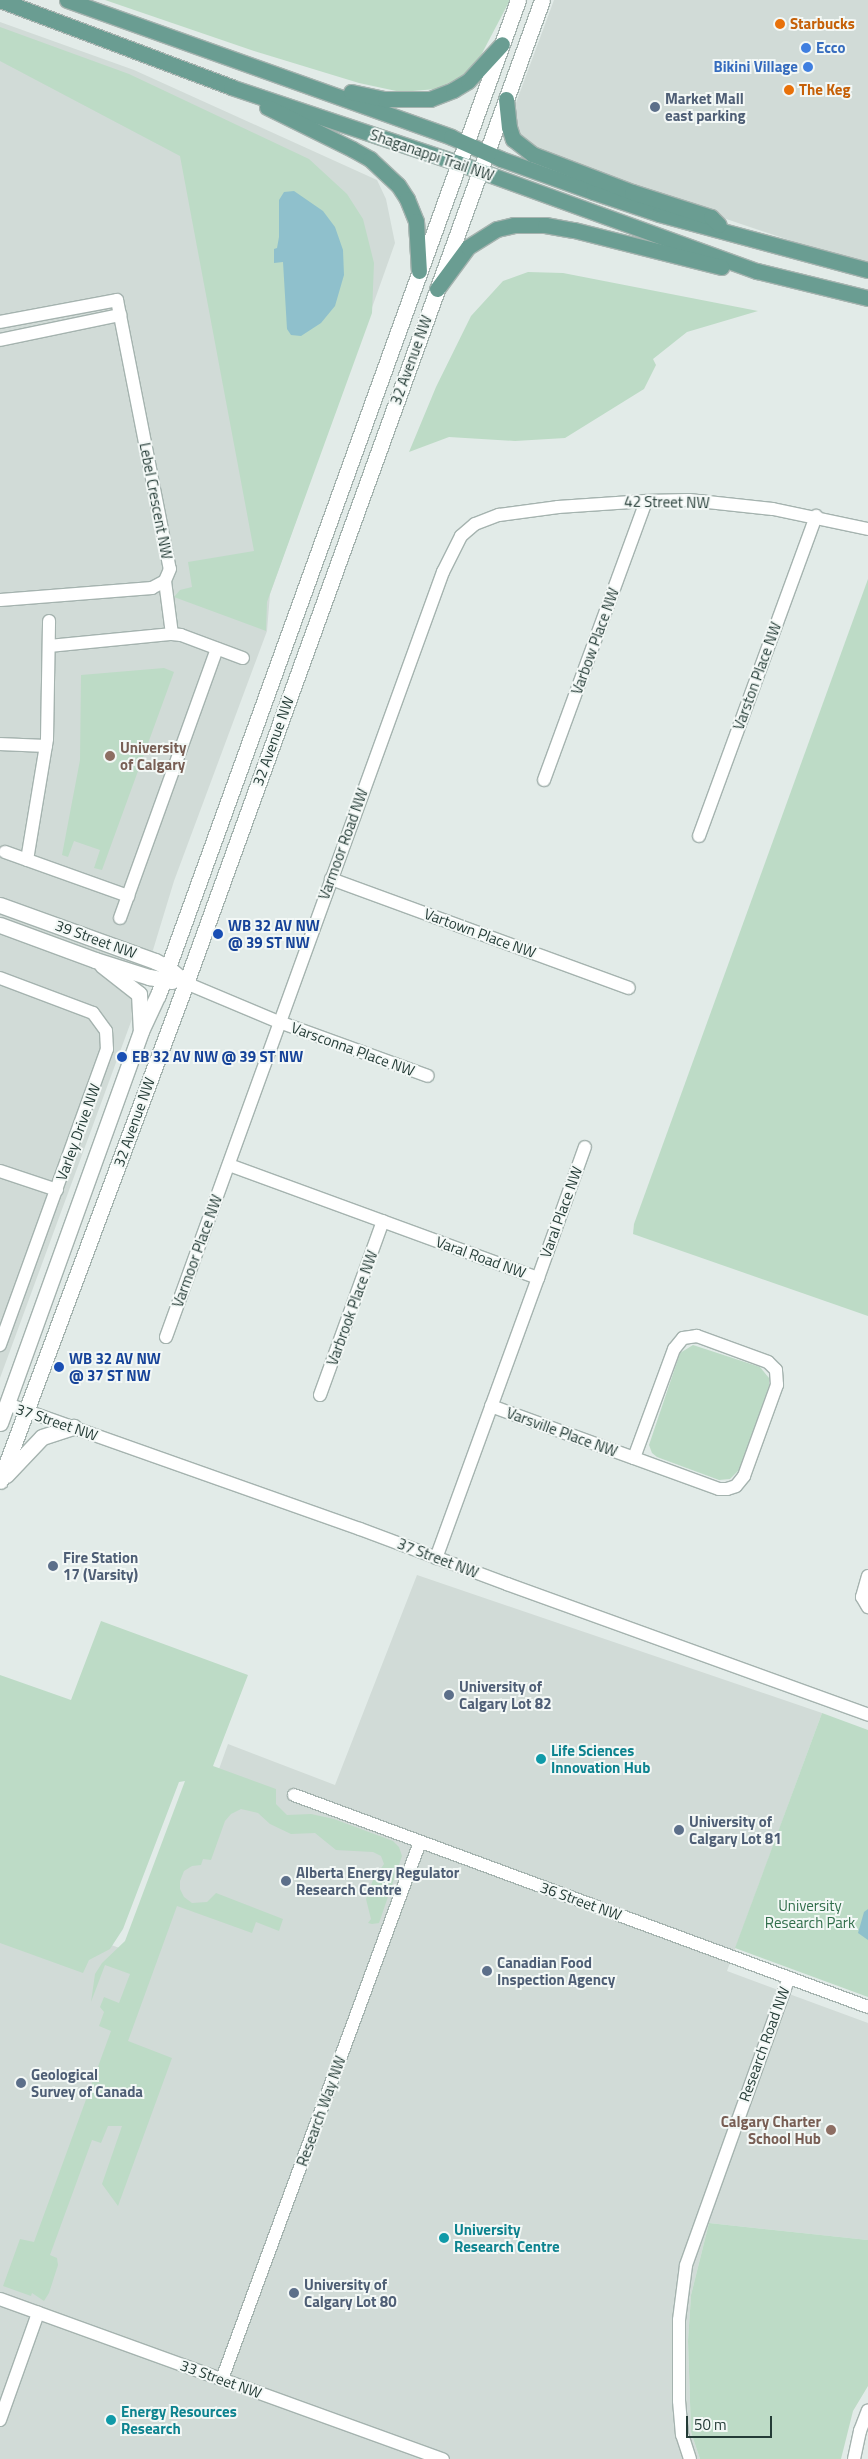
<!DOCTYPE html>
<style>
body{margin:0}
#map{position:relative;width:868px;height:2459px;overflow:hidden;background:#e2ebe8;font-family:"Titillium Web",sans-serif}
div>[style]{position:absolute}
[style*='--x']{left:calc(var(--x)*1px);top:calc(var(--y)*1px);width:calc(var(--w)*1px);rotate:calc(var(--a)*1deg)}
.built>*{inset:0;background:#d1dbd7}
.green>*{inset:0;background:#bddbc6}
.water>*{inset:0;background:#8fc0cc}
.roads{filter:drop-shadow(1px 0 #a5b3af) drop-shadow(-1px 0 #a5b3af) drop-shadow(0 1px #a5b3af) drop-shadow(0 -1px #a5b3af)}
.street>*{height:12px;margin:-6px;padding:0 6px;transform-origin:6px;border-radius:6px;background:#fff}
.secondary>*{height:15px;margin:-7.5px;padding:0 7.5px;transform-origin:7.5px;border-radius:7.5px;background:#fff}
.primary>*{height:15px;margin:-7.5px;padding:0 7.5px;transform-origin:7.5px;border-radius:7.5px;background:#6a9d92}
.dots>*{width:14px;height:14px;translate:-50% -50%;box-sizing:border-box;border:2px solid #f3f8f6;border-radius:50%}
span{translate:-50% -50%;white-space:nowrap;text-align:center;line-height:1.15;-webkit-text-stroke:4px #f3f8f6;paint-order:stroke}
.food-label{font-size:15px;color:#c56008;font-weight:700}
.left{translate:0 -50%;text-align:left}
.shop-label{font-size:15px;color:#366cbe;font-weight:700}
.right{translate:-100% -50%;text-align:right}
.service-label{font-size:15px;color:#4e5e75;font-weight:700}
.street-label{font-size:15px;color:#243b36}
.education-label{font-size:15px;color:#785e54;font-weight:700}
.transit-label{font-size:15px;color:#164399;font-weight:700}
.culture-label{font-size:15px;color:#0d838f;font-weight:700}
.park-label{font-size:15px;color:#316e4b}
.scale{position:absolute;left:686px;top:2416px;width:86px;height:22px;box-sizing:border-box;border:2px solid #243b36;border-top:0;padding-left:6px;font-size:15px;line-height:18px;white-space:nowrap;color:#243b36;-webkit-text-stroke:4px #f3f8f6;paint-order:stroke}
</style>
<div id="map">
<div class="built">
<div style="clip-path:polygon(554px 0,868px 0,868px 264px,842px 258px,593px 174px,525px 143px,517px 135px,513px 111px)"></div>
<div style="clip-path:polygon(0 22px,134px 70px,377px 180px,386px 199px,395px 243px,270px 594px,267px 631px,174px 881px,132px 1019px,0 1378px)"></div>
<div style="clip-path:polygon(417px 1575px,822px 1713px,727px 1971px,868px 2023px,868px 2240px,709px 2223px,691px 2295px,688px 2341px,691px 2432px,700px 2459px,0 2459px,0 1906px,151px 1959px,228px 1744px,335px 1785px)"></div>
</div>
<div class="green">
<div style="clip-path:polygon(105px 0,510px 0,478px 61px,463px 76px,436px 89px,401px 92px,359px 83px,254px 51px)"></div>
<div style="clip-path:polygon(0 27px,129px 74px,309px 159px,347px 194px,363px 219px,374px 263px,372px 313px,267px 602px,266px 631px,174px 597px,180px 590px,192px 587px,188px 562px,254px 551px,180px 156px,0 61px)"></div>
<div style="clip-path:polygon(528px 272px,563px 273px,758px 311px,687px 332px,653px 359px,656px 365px,644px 389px,565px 438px,515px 441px,449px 437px,409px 452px,436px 387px,471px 316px,503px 281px)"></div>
<div style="clip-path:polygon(868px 579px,868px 1316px,633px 1234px,634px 1224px)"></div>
<div style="clip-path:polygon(164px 668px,174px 672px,102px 870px,94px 868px,100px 850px,74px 841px,68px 857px,62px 855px,80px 760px,81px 675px)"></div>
<div style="clip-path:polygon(693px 1345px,760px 1367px,769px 1378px,769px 1386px,740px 1469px,730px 1479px,719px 1480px,657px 1457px,652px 1453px,649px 1445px,680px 1353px)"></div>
<div style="clip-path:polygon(101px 1621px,248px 1675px,213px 1766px,276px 1789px,276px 1804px,287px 1815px,311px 1814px,334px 1819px,393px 1841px,399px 1847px,402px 1856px,379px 1923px,372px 1924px,368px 1923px,371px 1919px,366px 1899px,373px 1880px,384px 1864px,381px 1856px,373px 1852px,336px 1850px,315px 1833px,291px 1834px,270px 1824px,258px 1813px,241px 1809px,231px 1814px,225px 1821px,211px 1860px,203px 1859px,201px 1865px,192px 1866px,184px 1871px,180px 1881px,180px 1889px,184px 1897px,192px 1903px,207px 1902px,216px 1893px,283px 1919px,279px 1931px,256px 1922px,252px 1933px,177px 1906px,128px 2041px,172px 2058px,118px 2206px,102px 2184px,122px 2126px,108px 2126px,101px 2143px,92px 2140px,50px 2255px,57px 2258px,58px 2265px,49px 2293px,44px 2301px,32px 2293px,31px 2296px,3px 2286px,20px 2239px,34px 2242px,111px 2031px,99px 2026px,104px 2012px,100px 2007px,104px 1997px,119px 2003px,130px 1974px,105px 1965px,91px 2002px,95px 1974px,102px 1963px,125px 1941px,185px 1781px,179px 1782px,123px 1929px,110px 1949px,89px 1960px,83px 1973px,0 1943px,0 1675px,71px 1700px)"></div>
<div style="clip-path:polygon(822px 1713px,868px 1730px,868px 1997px,735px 1948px)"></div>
<div style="clip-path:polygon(709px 2223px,868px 2240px,868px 2386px,853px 2411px,841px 2459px,700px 2459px,691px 2432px,688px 2341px,691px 2295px)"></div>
</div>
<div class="water">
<div style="clip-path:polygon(294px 191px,323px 211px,335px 227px,343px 250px,344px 275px,335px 306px,321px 323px,301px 336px,291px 335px,287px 329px,283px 262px,274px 263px,274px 249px,277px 248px,279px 237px,279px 200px,284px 192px)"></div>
<div style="clip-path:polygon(868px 1909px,868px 1940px,858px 1933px,864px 1912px)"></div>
</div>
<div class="roads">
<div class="street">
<div style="--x:0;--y:322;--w:119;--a:-10.6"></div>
<div style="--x:117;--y:300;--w:274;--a:78.9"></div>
<div style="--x:170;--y:569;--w:13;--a:113"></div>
<div style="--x:165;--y:581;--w:15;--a:152"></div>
<div style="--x:152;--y:588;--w:152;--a:175.5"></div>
<div style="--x:0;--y:340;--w:123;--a:-11.8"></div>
<div style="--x:165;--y:581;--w:53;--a:82.5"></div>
<div style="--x:49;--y:646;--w:124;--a:-5.6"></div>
<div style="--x:172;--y:634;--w:9;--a:6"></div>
<div style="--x:181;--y:635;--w:66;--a:20.4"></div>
<div style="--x:0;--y:744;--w:46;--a:2.5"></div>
<div style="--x:544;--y:780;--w:297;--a:-69.9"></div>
<div style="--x:699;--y:836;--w:341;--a:-69.9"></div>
<div style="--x:5;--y:852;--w:131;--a:19.7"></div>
<div style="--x:27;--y:860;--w:123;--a:-80.6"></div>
<div style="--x:47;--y:739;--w:118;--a:-89"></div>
<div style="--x:331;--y:879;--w:317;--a:20.1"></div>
<div style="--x:120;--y:918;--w:286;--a:-70.2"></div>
<div style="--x:0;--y:978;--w:99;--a:20.6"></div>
<div style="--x:93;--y:1013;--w:22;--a:54"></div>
<div style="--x:106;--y:1031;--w:18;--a:87"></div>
<div style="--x:107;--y:1049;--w:315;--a:109.9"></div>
<div style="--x:186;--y:983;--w:101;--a:22.8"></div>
<div style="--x:279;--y:1022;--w:158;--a:19.9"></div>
<div style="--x:229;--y:1165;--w:329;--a:20.1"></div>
<div style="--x:538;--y:1278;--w:298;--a:110"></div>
<div style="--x:0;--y:1171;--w:60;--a:18.4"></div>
<div style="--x:538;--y:1278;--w:139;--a:-70.3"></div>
<div style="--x:166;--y:1337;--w:814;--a:-70.1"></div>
<div style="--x:443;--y:572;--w:40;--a:-63.4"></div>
<div style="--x:461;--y:536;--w:18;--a:-41"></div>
<div style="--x:475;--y:524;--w:26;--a:-21"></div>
<div style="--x:499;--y:515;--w:60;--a:-7.7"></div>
<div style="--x:558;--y:507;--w:88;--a:-3.9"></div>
<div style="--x:646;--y:501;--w:43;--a:-1.3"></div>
<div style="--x:689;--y:500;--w:84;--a:6.1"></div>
<div style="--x:773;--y:509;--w:97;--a:11.9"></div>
<div style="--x:320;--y:1395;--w:185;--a:-70.1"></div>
<div style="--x:7;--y:1404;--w:374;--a:19.5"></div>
<div style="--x:360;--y:1529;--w:157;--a:20.5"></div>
<div style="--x:507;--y:1584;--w:384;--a:19.9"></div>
<div style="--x:491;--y:1406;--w:152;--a:20"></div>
<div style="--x:634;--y:1458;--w:90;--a:20"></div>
<div style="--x:719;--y:1489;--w:8;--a:0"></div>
<div style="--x:727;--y:1489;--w:9;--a:-18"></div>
<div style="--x:736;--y:1486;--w:13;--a:-51"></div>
<div style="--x:744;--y:1476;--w:97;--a:-70.1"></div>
<div style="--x:777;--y:1385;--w:15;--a:-94"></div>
<div style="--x:776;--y:1370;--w:11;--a:-135"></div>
<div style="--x:768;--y:1362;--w:76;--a:-159.9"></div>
<div style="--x:697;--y:1336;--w:14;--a:172"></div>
<div style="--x:683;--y:1338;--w:14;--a:129"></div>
<div style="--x:674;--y:1349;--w:116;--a:110.2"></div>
<div style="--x:868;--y:1576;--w:22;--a:106"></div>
<div style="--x:862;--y:1597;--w:12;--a:59"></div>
<div style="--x:294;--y:1795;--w:612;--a:20.27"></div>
<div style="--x:0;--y:2299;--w:471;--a:19.9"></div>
<div style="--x:222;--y:2379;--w:572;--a:-69.76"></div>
<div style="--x:0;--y:2420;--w:114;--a:-70.4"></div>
<div style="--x:690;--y:2459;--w:25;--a:-108"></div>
<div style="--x:682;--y:2435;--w:34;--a:-95"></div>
<div style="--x:679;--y:2401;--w:81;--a:-90"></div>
<div style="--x:679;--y:2320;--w:55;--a:-82.7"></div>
<div style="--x:686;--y:2265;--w:305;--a:-70.3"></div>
<div style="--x:854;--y:2459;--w:29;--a:-78"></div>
<div style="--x:860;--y:2431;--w:22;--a:-69"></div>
</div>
<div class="secondary">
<div style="--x:0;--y:905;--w:165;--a:19.9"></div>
<div style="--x:155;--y:961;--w:13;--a:27"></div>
<div style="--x:167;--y:967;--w:25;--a:40"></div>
<div style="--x:0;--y:925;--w:101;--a:20.2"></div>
<div style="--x:95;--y:960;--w:57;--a:17.5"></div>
<div style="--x:149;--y:977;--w:23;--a:10"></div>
<div style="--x:102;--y:965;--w:47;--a:38.1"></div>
<div style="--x:139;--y:994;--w:35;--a:87"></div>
<div style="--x:0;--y:1423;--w:417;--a:-70.2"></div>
<div style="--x:141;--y:1031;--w:40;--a:-65"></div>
<div style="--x:158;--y:995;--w:1058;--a:-70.11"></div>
<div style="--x:6;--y:1475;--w:52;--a:-46.5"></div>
<div style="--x:42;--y:1437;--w:33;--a:-18"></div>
<div style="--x:0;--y:1481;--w:532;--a:-69.52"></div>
<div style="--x:186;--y:983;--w:1045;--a:-70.09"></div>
</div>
<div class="primary">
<div style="--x:0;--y:0;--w:247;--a:20.6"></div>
<div style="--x:231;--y:87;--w:239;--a:18.5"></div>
<div style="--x:458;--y:163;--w:318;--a:19.9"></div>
<div style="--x:757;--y:271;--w:114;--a:13.7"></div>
<div style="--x:67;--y:0;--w:408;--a:19.6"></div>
<div style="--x:451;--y:137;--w:55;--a:23.7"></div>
<div style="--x:501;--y:159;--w:98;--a:19.7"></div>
<div style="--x:593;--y:192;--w:70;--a:18.4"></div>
<div style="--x:659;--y:214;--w:216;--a:15"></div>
<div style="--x:351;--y:92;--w:35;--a:12"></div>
<div style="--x:385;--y:99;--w:45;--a:0"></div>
<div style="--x:430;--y:99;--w:25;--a:-21"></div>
<div style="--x:453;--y:90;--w:17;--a:-31"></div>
<div style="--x:468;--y:81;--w:50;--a:-47.4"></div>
<div style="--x:506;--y:99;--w:28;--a:84"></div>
<div style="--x:509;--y:127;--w:13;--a:72"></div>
<div style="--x:513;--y:139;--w:24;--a:38"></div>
<div style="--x:532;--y:154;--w:107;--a:20.8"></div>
<div style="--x:632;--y:192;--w:83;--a:17.6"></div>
<div style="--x:711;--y:217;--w:11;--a:45"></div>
<div style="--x:267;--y:107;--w:95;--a:26.3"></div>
<div style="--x:352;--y:149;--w:21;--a:29"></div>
<div style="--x:370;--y:159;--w:38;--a:43"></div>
<div style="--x:398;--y:185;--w:17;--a:57"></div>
<div style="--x:407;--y:199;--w:24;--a:68"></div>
<div style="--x:416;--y:221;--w:50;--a:86.6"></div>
<div style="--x:437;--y:289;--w:52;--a:-53.6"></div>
<div style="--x:468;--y:247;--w:34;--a:-32"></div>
<div style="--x:497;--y:229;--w:17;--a:-13"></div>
<div style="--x:514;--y:225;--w:31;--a:0"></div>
<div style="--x:545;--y:225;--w:29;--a:10"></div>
<div style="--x:574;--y:230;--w:152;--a:14.1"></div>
</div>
</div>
<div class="dots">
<div style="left:780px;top:24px;background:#e8710a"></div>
<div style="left:806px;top:48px;background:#3f7fe0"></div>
<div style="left:808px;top:67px;background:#3f7fe0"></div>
<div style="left:789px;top:90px;background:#e8710a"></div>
<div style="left:655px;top:107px;background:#5c6f8a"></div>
<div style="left:110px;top:756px;background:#8d6e63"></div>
<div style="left:218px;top:934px;background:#1a4fb4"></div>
<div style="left:122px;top:1057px;background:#1a4fb4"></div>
<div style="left:59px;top:1367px;background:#1a4fb4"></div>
<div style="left:53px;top:1566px;background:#5c6f8a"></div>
<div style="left:449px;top:1695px;background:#5c6f8a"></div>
<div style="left:541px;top:1759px;background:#0f9aa8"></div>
<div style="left:679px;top:1830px;background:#5c6f8a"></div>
<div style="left:286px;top:1881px;background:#5c6f8a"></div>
<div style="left:487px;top:1971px;background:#5c6f8a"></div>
<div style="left:21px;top:2083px;background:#5c6f8a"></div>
<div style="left:831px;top:2130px;background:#8d6e63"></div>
<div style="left:444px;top:2238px;background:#0f9aa8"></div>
<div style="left:294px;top:2293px;background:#5c6f8a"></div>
<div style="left:111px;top:2420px;background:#0f9aa8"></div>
</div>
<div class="food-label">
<span class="left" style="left:790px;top:24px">Starbucks</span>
<span class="left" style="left:799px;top:90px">The Keg</span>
</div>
<div class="shop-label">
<span class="left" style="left:816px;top:48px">Ecco</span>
<span class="right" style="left:798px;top:67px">Bikini Village</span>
</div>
<div class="service-label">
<span class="left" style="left:665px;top:107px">Market Mall<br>east parking</span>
<span class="left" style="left:63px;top:1566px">Fire Station<br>17 (Varsity)</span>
<span class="left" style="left:459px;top:1695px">University of<br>Calgary Lot 82</span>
<span class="left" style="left:689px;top:1830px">University of<br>Calgary Lot 81</span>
<span class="left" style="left:296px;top:1881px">Alberta Energy Regulator<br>Research Centre</span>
<span class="left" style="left:497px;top:1971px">Canadian Food<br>Inspection Agency</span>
<span class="left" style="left:31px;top:2083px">Geological<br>Survey of Canada</span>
<span class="left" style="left:304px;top:2293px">University of<br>Calgary Lot 80</span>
</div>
<div class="street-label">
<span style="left:432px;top:155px;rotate:19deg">Shaganappi Trail NW</span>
<span style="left:411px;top:360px;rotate:-70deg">32 Avenue NW</span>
<span style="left:156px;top:501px;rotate:79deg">Lebel Crescent NW</span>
<span style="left:667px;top:502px;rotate:1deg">42 Street NW</span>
<span style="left:595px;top:641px;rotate:-70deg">Varbow Place NW</span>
<span style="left:757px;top:676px;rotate:-70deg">Varston Place NW</span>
<span style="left:273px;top:741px;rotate:-70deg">32 Avenue NW</span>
<span style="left:343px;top:844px;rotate:-70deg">Varmoor Road NW</span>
<span style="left:480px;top:933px;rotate:20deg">Vartown Place NW</span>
<span style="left:96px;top:939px;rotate:20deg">39 Street NW</span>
<span style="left:353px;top:1049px;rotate:20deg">Varsconna Place NW</span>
<span style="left:134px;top:1122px;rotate:-70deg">32 Avenue NW</span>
<span style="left:78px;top:1132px;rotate:-70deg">Varley Drive NW</span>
<span style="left:561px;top:1212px;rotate:-70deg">Varal Place NW</span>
<span style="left:197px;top:1251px;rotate:-70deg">Varmoor Place NW</span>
<span style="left:481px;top:1257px;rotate:20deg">Varal Road NW</span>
<span style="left:352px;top:1308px;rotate:-70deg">Varbrook Place NW</span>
<span style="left:57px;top:1422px;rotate:19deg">37 Street NW</span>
<span style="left:562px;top:1432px;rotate:20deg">Varsville Place NW</span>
<span style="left:438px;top:1558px;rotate:21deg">37 Street NW</span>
<span style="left:581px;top:1901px;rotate:20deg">36 Street NW</span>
<span style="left:764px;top:2044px;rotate:-70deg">Research Road NW</span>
<span style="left:321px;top:2111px;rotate:-70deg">Research Way NW</span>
<span style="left:221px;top:2379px;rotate:20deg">33 Street NW</span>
</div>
<div class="education-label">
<span class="left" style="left:120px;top:756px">University<br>of Calgary</span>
<span class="right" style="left:821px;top:2130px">Calgary Charter<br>School Hub</span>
</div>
<div class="transit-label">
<span class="left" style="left:228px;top:934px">WB 32 AV NW<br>@ 39 ST NW</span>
<span class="left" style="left:132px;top:1057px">EB 32 AV NW @ 39 ST NW</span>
<span class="left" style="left:69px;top:1367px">WB 32 AV NW<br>@ 37 ST NW</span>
</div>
<div class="culture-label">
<span class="left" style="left:551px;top:1759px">Life Sciences<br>Innovation Hub</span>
<span class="left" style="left:454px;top:2238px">University<br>Research Centre</span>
<span class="left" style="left:121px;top:2420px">Energy Resources<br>Research</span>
</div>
<div class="park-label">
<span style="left:810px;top:1914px">University<br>Research Park</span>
</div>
<div class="scale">50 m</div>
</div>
